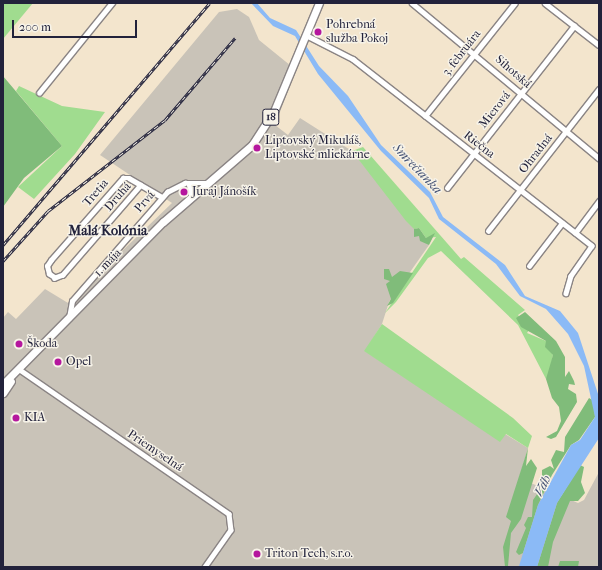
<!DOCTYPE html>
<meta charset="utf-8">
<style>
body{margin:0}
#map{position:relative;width:602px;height:570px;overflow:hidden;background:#f3e5cd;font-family:"IM FELL French Canon",serif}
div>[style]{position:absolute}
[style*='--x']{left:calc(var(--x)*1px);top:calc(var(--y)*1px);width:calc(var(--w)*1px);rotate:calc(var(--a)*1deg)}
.industrial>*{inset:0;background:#c9c3b8}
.green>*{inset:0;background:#a0dc8f}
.forest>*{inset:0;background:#80bc7a}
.water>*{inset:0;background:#8bbaf6}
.roads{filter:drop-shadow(1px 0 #8a8484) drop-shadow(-1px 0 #8a8484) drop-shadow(0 1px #8a8484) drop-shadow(0 -1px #8a8484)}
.street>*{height:4.5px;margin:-2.25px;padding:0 2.25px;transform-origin:2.25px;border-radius:2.25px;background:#fff}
.primary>*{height:7px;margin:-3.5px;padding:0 3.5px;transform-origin:3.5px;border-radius:3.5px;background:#fff}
.rail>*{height:3px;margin-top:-1.5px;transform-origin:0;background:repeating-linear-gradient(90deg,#f7f3e8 0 4.5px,#22223b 0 9px);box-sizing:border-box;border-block:1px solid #22223b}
.dots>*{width:11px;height:11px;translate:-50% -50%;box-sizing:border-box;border:2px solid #f7f3e8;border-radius:50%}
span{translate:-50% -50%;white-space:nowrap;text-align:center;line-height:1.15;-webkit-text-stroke:3px #f7f3e8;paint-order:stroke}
.shield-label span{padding:1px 3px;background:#f7f3e8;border:1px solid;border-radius:3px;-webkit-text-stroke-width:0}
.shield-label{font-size:11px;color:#22223b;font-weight:700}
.poi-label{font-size:12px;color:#22223b}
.left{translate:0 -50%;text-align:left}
.street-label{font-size:12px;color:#22223b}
.water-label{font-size:13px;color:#425073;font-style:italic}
.quarter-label{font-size:14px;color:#22223b;font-weight:700}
.frame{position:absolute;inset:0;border:4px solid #22223b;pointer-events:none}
.scale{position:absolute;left:12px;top:20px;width:125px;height:18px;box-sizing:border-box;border:2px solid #22223b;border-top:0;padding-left:5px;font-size:12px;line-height:14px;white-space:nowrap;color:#22223b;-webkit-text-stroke:3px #f7f3e8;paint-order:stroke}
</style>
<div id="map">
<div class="industrial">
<div style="clip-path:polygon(237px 9px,249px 17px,259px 40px,296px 70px,275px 125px,288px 135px,300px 118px,352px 151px,429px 245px,389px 302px,382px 324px,365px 351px,500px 441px,505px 434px,528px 448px,519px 478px,578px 503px,584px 500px,599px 472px,599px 567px,3px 567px,3px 318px,8px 312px,16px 319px,45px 289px,68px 303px,172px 203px,100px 155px,219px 12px)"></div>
</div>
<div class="green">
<div style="clip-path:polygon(3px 3px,33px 3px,3px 39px)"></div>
<div style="clip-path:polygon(19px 86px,62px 106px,105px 112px,75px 154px,34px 199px,18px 187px,62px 146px,16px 91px)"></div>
<div style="clip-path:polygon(363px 147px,461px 259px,464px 257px,525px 310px,518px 315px,529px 330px,527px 333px,546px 341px,553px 355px,549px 376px,546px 379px,518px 325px,441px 251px,428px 258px,396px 302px,385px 313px,436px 237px,426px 238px,419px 228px,414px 229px,406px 221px,352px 151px)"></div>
<div style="clip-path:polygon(382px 324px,513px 418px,532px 436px,528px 448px,506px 434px,500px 442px,364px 351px)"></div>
</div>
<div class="forest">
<div style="clip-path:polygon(3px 76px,62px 146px,24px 178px,3px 207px)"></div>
<div style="clip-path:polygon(419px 228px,426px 238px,435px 233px,429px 245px,420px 241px,419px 236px,414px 237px,414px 229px)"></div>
<div style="clip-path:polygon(384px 269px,389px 269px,392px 277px,400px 271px,413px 273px,393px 303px,387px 306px,391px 299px,386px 284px,390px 281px,384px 279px)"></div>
<div style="clip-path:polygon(525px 312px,556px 341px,565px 357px,565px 377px,569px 371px,574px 381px,575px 385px,569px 384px,568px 389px,576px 394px,577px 402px,556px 437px,551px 439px,546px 437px,557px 431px,561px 421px,559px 407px,552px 398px,546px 379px,553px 355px,545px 347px,546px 341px,521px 327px,516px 318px)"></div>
<div style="clip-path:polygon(589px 398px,594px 401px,595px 417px,579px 440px,571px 445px,552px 475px,538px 505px,523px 553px,519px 555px,516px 552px,526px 528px,524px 525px,528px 517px,532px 517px,533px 500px,542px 487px,542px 470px,550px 466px,554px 469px,551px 460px,556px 450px,564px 452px,565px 437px)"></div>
<div style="clip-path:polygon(528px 448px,526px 466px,531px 459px,537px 468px,521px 519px,511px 533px,508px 566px,505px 567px,503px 547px,511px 521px,506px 517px)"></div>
<div style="clip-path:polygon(580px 465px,584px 467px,581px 482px,585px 493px,578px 501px,570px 501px,553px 542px,548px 567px,537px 567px,557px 503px)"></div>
<div style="clip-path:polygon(560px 561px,579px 561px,578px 567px,558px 567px)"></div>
</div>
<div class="water">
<div style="clip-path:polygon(251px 3px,257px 3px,270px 18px,296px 30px,319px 66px,348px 96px,381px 145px,430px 192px,443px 217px,505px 265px,525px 296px,560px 311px,578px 333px,599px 397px,599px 438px,557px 503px,537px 567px,519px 566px,538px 505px,571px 445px,580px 440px,595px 417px,584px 366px,568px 334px,546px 309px,520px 296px,496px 264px,439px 219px,429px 198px,381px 151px,318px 74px,295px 36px,273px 26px)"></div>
</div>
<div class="roads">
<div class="street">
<div style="--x:412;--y:3;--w:243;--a:39.7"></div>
<div style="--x:545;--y:3;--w:68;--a:37.9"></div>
<div style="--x:306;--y:35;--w:53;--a:27.1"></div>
<div style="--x:353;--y:59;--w:303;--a:38"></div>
<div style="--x:592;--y:246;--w:37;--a:125"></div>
<div style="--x:571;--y:276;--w:18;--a:106"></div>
<div style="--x:39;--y:93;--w:116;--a:-51"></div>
<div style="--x:425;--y:116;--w:144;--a:-51.5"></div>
<div style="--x:189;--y:183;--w:14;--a:78"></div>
<div style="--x:141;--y:185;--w:119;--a:130.9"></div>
<div style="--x:63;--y:275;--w:9;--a:159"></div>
<div style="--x:55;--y:278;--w:7;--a:-146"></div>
<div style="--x:49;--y:274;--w:8;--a:-104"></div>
<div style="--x:47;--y:266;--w:7;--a:-56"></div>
<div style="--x:51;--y:260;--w:109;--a:-48.7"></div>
<div style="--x:123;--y:178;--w:6;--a:0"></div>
<div style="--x:129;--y:178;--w:38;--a:30"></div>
<div style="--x:447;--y:188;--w:206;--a:-51.9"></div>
<div style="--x:488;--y:231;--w:180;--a:-52"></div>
<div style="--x:575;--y:233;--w:40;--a:-53"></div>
<div style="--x:529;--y:266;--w:54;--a:-52.5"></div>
<div style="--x:69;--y:318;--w:17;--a:-80"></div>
<div style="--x:72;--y:301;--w:145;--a:-48.9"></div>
<div style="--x:167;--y:192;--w:20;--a:-27"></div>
<div style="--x:185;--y:183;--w:23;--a:0"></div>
<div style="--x:19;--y:369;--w:255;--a:34.6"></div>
<div style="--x:229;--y:514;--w:16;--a:83"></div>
<div style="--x:231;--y:530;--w:45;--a:125.1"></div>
</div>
<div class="primary">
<div style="--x:3;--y:384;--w:228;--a:-45.4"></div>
<div style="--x:163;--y:222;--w:118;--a:-40.9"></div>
<div style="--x:252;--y:145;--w:40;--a:-57.1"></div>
<div style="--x:274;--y:111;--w:117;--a:-67.4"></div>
<div style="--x:3;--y:393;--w:14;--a:-56"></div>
</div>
</div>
<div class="rail">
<div style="--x:3;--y:245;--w:318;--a:-49.5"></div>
<div style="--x:3;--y:261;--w:67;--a:-48"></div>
<div style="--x:48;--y:211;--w:148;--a:-37.9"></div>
<div style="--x:165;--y:120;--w:108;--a:-49.5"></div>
</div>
<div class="dots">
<div style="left:318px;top:32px;background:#b5179e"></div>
<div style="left:257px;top:148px;background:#b5179e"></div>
<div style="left:184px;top:192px;background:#b5179e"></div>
<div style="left:19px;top:344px;background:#b5179e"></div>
<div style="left:58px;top:362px;background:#b5179e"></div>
<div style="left:16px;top:418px;background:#b5179e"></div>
<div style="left:257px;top:554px;background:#b5179e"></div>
</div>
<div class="shield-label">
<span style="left:271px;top:117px">18</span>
</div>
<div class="poi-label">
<span class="left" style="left:326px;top:32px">Pohrebná<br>služba Pokoj</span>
<span class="left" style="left:265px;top:148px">Liptovský Mikuláš,<br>Liptovské mliekárne</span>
<span class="left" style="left:192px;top:192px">Juraj Jánošík</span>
<span class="left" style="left:27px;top:344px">Škoda</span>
<span class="left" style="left:66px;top:362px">Opel</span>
<span class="left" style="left:24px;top:418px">KIA</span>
<span class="left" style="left:265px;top:554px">Triton Tech, s.r.o.</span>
</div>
<div class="street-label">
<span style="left:462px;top:53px;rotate:-52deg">3. februára</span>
<span style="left:513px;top:72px;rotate:41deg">Sihotská</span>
<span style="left:495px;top:110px;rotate:-52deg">Mierová</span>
<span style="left:479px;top:145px;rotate:38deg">Riečna</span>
<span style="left:536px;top:154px;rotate:-52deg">Ohradná</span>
<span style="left:96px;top:193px;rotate:-49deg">Tretia</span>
<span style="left:118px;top:197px;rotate:-49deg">Druhá</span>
<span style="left:145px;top:202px;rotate:-49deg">Prvá</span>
<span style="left:108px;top:263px;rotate:-46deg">1. mája</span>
<span style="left:155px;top:451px;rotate:34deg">Priemyselná</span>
</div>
<div class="water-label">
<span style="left:417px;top:169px;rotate:46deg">Smrečianka</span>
<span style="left:543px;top:486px;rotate:-63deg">Váh</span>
</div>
<div class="quarter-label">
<span style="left:108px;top:231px">Malá Kolónia</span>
</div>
<div class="frame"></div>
<div class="scale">200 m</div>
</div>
